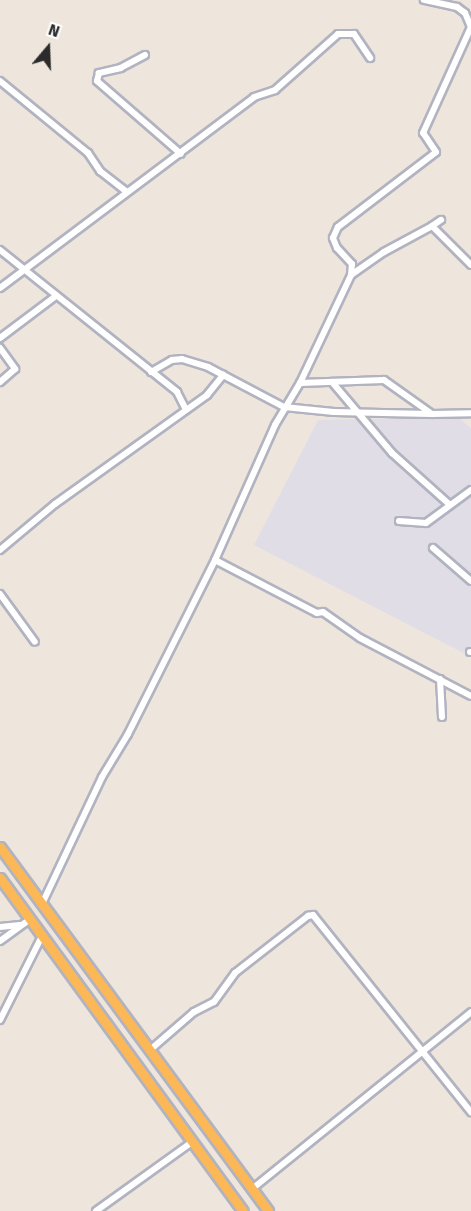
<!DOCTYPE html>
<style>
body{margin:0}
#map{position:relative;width:471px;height:1211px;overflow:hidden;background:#eee6dd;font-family:"Fira Sans",sans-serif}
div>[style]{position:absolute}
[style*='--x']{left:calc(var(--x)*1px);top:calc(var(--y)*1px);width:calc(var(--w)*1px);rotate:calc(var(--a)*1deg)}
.industrial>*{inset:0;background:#e0dde6}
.roads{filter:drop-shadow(2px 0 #b1b3c0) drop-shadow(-2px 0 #b1b3c0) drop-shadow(0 2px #b1b3c0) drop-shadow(0 -2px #b1b3c0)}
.minor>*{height:6px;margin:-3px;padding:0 3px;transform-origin:3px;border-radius:3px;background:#fff}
.trunk>*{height:9px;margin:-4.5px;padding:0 4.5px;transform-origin:4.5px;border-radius:4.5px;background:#fcb856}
span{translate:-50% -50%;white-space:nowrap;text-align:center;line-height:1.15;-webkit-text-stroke:5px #fff;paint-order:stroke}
.north{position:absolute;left:18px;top:18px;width:60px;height:60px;-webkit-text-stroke:4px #fff;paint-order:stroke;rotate:19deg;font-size:16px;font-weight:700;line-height:24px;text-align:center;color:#2b2b2b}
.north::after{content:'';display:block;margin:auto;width:21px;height:27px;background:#2b2b2b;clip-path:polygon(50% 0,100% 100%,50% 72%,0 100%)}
</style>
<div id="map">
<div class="industrial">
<div style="clip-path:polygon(458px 417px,471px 428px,471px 657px,254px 545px,318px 420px)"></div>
</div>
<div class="roads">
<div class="minor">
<div style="--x:145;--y:55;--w:27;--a:152"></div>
<div style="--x:121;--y:68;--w:23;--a:167"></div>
<div style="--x:99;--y:73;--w:8;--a:104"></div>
<div style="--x:97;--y:81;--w:111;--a:41"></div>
<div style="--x:0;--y:81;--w:114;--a:39.3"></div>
<div style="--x:88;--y:153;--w:22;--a:56"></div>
<div style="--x:100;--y:171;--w:34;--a:38"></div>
<div style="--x:432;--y:226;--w:11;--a:-34"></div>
<div style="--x:0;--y:250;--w:227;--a:38.7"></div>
<div style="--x:177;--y:392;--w:20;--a:63"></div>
<div style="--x:351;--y:275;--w:40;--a:-34.9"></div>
<div style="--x:384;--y:252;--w:55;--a:-28.4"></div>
<div style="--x:432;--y:226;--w:55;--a:45"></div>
<div style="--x:0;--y:288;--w:318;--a:-36.9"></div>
<div style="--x:254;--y:97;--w:22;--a:-18"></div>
<div style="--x:275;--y:90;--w:84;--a:-41.6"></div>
<div style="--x:338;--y:34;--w:16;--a:0"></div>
<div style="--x:354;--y:34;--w:29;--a:56"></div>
<div style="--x:0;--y:338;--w:70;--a:-36.9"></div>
<div style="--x:0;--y:348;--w:26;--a:54"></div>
<div style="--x:15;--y:369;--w:20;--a:139"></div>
<div style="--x:151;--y:372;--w:24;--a:-30"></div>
<div style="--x:172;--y:360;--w:10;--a:-6"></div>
<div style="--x:182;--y:359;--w:27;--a:17"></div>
<div style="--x:208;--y:367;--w:86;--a:27.8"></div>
<div style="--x:284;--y:407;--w:50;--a:5.7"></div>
<div style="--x:334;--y:412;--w:98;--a:1.2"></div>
<div style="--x:332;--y:382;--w:93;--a:49.8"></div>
<div style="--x:392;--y:453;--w:78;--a:41.9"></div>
<div style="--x:300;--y:383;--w:84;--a:-2"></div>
<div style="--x:384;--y:380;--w:59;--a:35.3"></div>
<div style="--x:432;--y:414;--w:39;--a:-1"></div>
<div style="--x:399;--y:521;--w:27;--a:4"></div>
<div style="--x:426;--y:523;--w:56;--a:-36.3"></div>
<div style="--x:433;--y:548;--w:50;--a:41"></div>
<div style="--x:0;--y:550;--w:72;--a:-39.9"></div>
<div style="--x:55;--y:504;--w:187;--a:-35.6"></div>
<div style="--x:207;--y:395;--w:26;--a:-51"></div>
<div style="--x:215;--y:560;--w:115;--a:27.5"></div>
<div style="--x:317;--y:613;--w:6;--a:-9"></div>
<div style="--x:323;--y:612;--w:45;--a:35.1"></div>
<div style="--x:360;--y:638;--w:125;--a:27.6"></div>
<div style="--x:0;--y:594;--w:59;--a:53.9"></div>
<div style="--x:470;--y:652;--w:1;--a:0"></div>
<div style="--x:440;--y:679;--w:38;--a:87"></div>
<div style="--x:42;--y:904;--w:140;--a:-64.7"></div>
<div style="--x:102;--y:777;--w:50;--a:-58.8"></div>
<div style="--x:128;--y:734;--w:195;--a:-63.4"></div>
<div style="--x:215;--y:560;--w:148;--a:-66"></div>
<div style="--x:275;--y:425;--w:49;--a:-59.2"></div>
<div style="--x:300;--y:383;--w:119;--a:-64.7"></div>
<div style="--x:351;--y:275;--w:11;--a:-85"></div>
<div style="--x:352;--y:264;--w:22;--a:-133"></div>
<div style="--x:337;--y:248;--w:11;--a:-112"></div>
<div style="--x:333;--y:238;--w:12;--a:-66"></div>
<div style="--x:338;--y:227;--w:123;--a:-37.4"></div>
<div style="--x:436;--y:152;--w:23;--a:-124"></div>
<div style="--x:423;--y:133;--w:116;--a:-65.6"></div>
<div style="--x:471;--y:27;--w:15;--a:-113"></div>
<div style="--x:465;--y:13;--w:10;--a:-143"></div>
<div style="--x:457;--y:7;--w:34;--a:-168"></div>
<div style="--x:0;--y:927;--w:20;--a:-6"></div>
<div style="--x:0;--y:941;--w:37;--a:-36"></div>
<div style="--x:0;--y:1020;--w:94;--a:-63.4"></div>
<div style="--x:150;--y:1050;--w:58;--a:-40.8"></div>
<div style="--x:194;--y:1012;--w:22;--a:-27"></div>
<div style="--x:214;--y:1002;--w:36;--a:-54"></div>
<div style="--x:235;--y:973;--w:93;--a:-38"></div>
<div style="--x:308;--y:916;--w:5;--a:-11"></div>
<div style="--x:313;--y:915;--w:253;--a:51.3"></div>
<div style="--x:252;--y:1189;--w:282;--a:-38.9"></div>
<div style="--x:96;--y:1211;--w:118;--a:-35.7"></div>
</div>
<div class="trunk">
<div style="--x:0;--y:847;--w:452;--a:53.6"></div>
<div style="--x:0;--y:878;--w:412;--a:53.9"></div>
</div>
</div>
<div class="north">N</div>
</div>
